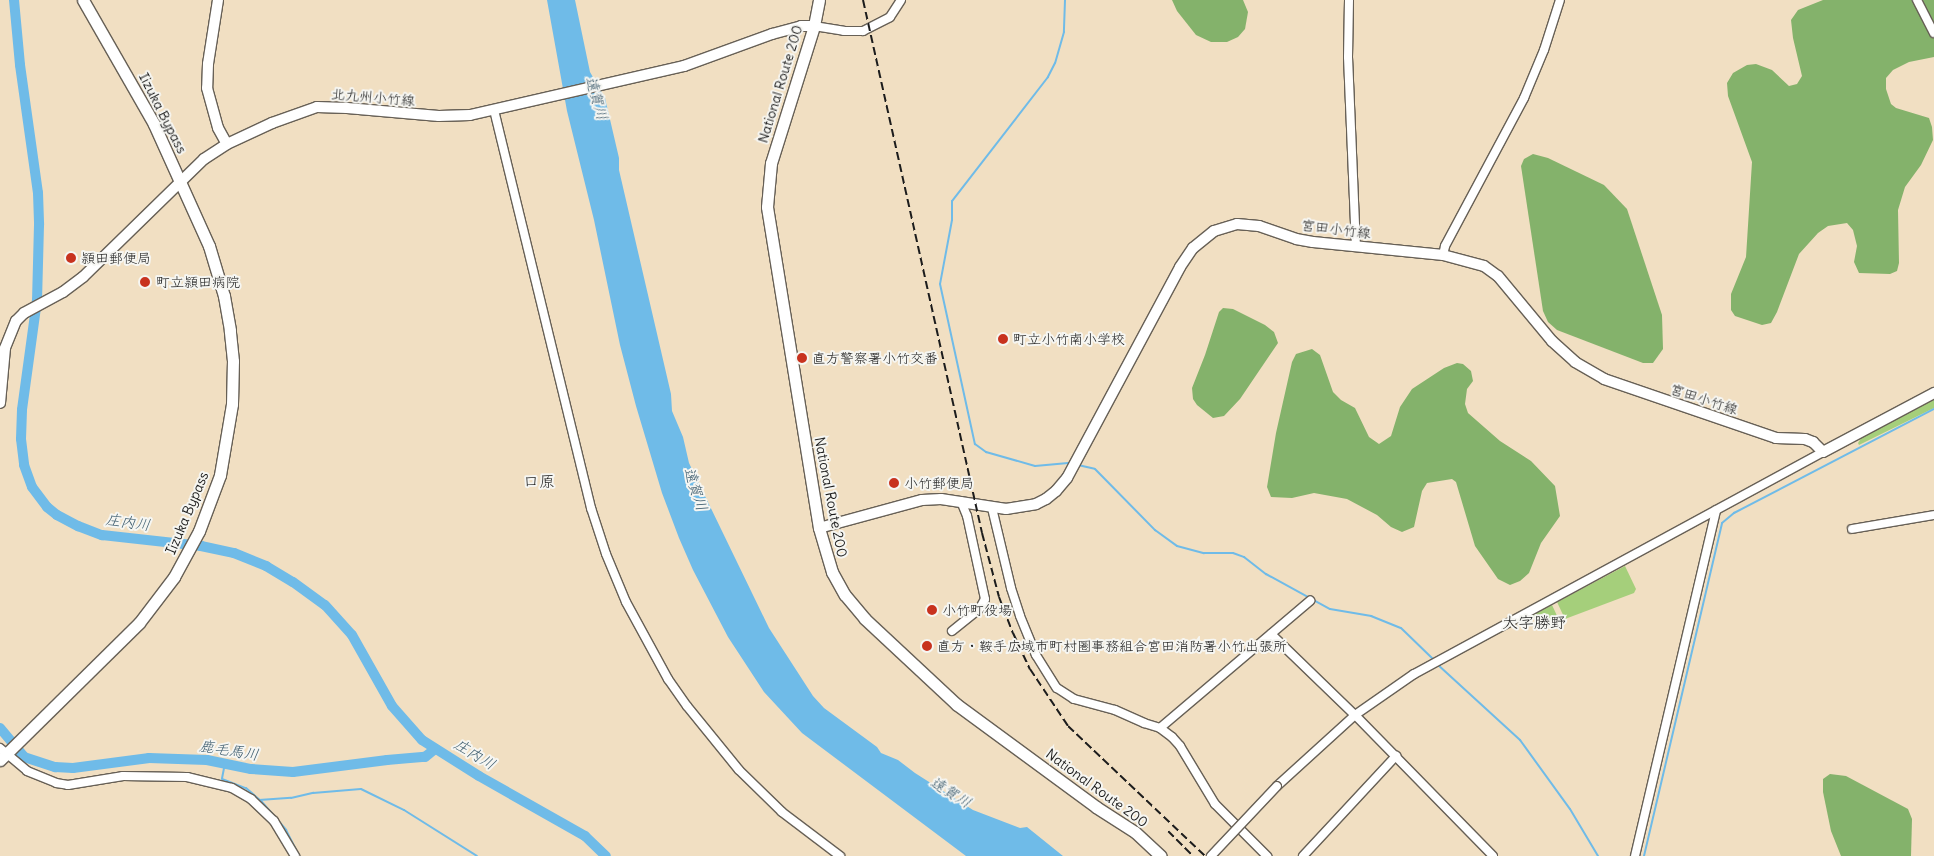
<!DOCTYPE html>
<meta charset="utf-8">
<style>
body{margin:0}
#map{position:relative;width:1934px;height:856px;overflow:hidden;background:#f1dfc2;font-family:Delius,"Klee One",sans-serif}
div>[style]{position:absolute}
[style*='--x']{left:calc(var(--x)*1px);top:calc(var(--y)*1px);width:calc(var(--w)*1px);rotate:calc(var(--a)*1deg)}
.green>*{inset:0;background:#a5cf7b}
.forest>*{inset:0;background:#84b26b}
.water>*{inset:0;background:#6fbbe8}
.stream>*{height:2px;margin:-1px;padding:0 1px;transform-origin:1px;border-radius:1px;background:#6fbbe8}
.river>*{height:10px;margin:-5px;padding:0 5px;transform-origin:5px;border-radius:5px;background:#6fbbe8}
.roads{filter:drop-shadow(1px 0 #676056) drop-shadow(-1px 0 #676056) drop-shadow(0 1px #676056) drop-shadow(0 -1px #676056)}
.minor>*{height:8px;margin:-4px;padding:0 4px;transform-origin:4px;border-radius:4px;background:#fff}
.major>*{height:10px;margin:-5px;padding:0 5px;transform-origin:5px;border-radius:5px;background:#fff}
.highway>*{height:11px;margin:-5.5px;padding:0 5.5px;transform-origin:5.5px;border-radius:5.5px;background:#fff}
.rail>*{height:2px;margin-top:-1px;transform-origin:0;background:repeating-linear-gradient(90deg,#1c1c1c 0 8px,transparent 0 12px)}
.bridges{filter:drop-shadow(1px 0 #676056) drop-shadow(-1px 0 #676056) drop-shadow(0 1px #676056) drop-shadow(0 -1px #676056)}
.minor-bridge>*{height:8px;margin:-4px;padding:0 4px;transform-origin:4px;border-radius:4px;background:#fff}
.dots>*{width:14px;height:14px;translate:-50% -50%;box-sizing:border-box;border:2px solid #f6f6f2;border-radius:50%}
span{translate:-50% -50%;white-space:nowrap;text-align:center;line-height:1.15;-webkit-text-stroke:4px #f6f6f2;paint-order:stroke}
.street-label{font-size:14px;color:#1c1c1c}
.poi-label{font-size:14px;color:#1c1c1c}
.left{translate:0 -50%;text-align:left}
.water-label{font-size:15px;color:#3d5c6e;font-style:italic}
.quarter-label{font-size:16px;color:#1c1c1c}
</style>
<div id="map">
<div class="green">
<div style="clip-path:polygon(1934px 396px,1934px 408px,1859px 445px,1858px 443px,1863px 435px)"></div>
<div style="clip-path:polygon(1625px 566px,1636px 589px,1634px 593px,1565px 619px,1557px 602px)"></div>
<div style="clip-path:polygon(1552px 605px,1559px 620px,1555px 626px,1531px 616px)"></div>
</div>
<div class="forest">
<div style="clip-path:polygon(1172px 0,1243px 0,1248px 12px,1245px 29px,1238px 37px,1227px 42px,1211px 42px,1196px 35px,1177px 11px)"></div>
<div style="clip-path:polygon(1823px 0,1934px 0,1934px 57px,1909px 62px,1893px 70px,1886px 78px,1886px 89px,1891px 104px,1896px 108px,1929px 118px,1932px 127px,1933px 140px,1921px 165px,1905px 187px,1898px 210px,1899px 263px,1897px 271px,1890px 274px,1859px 273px,1854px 262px,1857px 246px,1853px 230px,1847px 223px,1828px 226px,1818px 233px,1799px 254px,1777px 312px,1771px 323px,1762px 325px,1735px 316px,1731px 310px,1731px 294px,1746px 257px,1752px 162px,1728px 96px,1727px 83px,1733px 73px,1747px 65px,1756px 64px,1772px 70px,1789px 86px,1797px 84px,1802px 76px,1793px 38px,1791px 20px,1798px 10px)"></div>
<div style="clip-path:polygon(1533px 154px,1548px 158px,1604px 185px,1627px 209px,1662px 315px,1663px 349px,1653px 363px,1643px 363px,1557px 330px,1548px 322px,1543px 311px,1521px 166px,1524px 159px)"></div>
<div style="clip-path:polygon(1223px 308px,1233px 309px,1265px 325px,1274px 332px,1278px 343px,1240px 399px,1224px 416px,1213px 418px,1197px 405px,1193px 399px,1192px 388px,1205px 355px,1219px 312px)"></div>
<div style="clip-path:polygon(1312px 349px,1320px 355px,1333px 392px,1341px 400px,1355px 408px,1369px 437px,1379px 444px,1391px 436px,1400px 407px,1412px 389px,1444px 368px,1457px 363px,1463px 364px,1471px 371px,1473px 381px,1467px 389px,1465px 404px,1468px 413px,1500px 441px,1531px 461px,1555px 486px,1560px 516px,1541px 543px,1529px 573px,1520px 581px,1510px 585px,1498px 579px,1475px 546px,1456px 482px,1452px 479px,1427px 483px,1422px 491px,1414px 527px,1402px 532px,1391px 527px,1377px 515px,1347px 499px,1314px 493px,1292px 498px,1271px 497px,1267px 487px,1276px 433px,1292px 362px,1296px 354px)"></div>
<div style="clip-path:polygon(1830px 774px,1846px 776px,1908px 809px,1912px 819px,1911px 856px,1841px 856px,1831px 831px,1823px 792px,1823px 779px)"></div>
</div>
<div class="water">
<div style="clip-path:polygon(547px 0,575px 0,590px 72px,605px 98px,619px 158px,619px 170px,671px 394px,672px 411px,683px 437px,689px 463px,769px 628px,813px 696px,824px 708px,877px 747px,881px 753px,898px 760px,915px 773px,973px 810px,1020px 828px,1027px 827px,1063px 856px,966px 856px,802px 733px,764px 692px,728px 637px,693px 570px,679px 538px,662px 493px,636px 406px,620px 345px,594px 220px,567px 111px)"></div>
</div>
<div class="stream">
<div style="--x:1065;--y:0;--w:32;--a:92"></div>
<div style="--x:1064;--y:32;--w:32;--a:106"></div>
<div style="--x:1055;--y:63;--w:16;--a:117"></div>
<div style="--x:1048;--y:77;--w:157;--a:127.7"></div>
<div style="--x:952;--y:201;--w:19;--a:90"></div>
<div style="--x:952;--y:220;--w:65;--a:100.6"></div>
<div style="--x:940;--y:284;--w:164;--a:77.7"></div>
<div style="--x:975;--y:444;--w:14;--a:36"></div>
<div style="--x:986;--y:452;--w:51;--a:15.9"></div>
<div style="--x:1035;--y:466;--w:36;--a:-5"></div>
<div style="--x:1078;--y:465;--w:17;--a:13"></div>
<div style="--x:1095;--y:469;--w:86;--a:45.5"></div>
<div style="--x:1155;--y:530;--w:27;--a:36"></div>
<div style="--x:1177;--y:546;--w:28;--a:15"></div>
<div style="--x:1204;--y:553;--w:29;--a:0"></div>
<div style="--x:1233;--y:553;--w:12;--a:20"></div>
<div style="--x:1244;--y:557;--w:28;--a:38"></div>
<div style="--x:1266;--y:574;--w:73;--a:28.7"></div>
<div style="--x:1330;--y:609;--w:42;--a:9.7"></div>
<div style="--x:1371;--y:616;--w:32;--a:22"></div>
<div style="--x:1401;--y:628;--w:46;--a:44.1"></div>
<div style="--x:1437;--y:664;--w:113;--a:42.5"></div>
<div style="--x:1520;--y:740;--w:85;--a:54.1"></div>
<div style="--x:1570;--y:809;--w:55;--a:59.2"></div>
<div style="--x:225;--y:763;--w:16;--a:101"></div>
<div style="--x:222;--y:779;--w:26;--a:21"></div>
<div style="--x:246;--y:788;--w:21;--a:41"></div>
<div style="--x:262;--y:802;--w:37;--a:49"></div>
<div style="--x:286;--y:830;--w:29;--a:63"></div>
<div style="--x:259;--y:800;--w:32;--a:-4"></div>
<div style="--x:291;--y:798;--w:23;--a:-13"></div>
<div style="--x:313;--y:793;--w:48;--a:-4.8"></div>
<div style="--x:361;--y:789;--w:48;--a:26"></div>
<div style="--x:404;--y:810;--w:86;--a:32.2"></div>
<div style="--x:1644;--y:856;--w:342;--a:-76.8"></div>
<div style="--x:1722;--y:523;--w:16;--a:-40"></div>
<div style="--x:1734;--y:513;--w:225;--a:-27.5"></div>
</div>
<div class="river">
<div style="--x:14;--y:0;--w:65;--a:84.7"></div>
<div style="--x:20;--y:65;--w:129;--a:82"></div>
<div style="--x:38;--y:193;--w:32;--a:88"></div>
<div style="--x:39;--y:225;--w:75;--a:91.5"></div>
<div style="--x:37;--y:300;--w:111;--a:97.8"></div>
<div style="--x:22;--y:410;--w:29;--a:92"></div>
<div style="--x:21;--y:439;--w:26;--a:83"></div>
<div style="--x:24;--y:465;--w:23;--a:70"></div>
<div style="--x:32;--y:487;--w:25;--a:53"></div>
<div style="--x:47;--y:507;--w:13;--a:39"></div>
<div style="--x:57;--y:515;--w:24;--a:28"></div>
<div style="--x:78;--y:526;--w:26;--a:21"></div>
<div style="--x:102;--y:535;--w:100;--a:6.3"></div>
<div style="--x:201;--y:546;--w:34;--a:12"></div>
<div style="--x:234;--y:553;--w:35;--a:22"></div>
<div style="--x:266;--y:566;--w:31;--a:31"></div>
<div style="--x:293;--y:582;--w:39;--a:36"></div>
<div style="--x:325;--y:605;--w:40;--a:48"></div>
<div style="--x:352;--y:635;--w:81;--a:60.6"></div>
<div style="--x:392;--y:706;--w:45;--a:48.6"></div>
<div style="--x:422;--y:740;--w:67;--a:32.3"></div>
<div style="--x:479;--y:776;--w:122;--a:29.5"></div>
<div style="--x:585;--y:836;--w:29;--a:44"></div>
<div style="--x:0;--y:728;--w:38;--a:50"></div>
<div style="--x:24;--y:757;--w:33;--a:18"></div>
<div style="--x:55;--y:767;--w:18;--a:3"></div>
<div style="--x:73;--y:768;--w:77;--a:-7.5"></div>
<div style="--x:149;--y:758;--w:58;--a:2"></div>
<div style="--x:207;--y:760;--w:45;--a:11.6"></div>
<div style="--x:251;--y:769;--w:42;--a:4.1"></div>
<div style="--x:293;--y:772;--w:95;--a:-7.3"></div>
<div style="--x:387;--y:760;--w:38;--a:-5"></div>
<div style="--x:425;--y:757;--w:13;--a:-39"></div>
</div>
<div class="roads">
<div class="minor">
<div style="--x:1349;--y:0;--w:57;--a:91"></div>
<div style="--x:1348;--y:57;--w:188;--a:87.6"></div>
<div style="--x:1917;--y:0;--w:37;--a:63"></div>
<div style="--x:814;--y:26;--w:30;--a:9"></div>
<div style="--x:844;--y:31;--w:19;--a:0"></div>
<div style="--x:863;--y:31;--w:30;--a:-27"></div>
<div style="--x:890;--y:17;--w:20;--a:-57"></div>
<div style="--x:494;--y:110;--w:410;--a:76.3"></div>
<div style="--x:591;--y:508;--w:48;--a:71.9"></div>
<div style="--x:606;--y:554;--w:52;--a:67.4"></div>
<div style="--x:626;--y:602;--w:88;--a:61.4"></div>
<div style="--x:668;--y:679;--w:33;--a:55"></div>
<div style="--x:687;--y:706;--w:82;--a:50.9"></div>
<div style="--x:739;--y:770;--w:60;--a:44.3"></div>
<div style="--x:782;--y:812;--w:73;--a:37.2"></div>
<div style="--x:1443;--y:255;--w:9;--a:-77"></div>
<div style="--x:1445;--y:246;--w:168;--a:-61.9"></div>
<div style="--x:1524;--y:98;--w:52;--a:-67.4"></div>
<div style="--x:1544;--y:50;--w:52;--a:-72.3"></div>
<div style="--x:992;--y:508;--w:82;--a:76.6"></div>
<div style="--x:1011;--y:588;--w:29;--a:72"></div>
<div style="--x:1020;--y:616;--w:42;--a:67.7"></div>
<div style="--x:1036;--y:655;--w:39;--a:58"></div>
<div style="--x:1057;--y:688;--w:20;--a:33"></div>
<div style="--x:1074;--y:699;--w:42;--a:15"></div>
<div style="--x:1115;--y:710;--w:32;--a:24"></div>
<div style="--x:1144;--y:723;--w:17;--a:17"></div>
<div style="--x:1160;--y:728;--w:15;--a:37"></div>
<div style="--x:1172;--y:737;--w:12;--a:48"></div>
<div style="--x:1180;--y:746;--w:68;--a:58.9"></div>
<div style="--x:1215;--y:804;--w:74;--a:45"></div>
<div style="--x:1852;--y:529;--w:83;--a:-9.7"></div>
<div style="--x:952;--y:631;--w:36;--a:-39"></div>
<div style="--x:980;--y:608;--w:10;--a:-61"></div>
<div style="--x:985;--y:599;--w:85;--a:-102.2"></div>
<div style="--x:967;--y:516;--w:16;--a:-112"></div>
<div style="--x:1271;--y:634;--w:117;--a:44"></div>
<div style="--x:1355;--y:715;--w:197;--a:45.6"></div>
<div style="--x:1160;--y:728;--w:197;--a:-40.3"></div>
<div style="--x:0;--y:748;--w:35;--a:40"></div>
<div style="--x:27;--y:771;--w:31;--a:22"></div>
<div style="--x:56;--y:783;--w:12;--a:9"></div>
<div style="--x:68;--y:785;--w:56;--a:-9.3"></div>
<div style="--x:123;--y:776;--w:64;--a:0.9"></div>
<div style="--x:187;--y:777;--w:46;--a:13.7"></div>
<div style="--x:232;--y:788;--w:22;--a:30"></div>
<div style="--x:251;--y:799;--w:32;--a:44"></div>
<div style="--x:274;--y:821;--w:41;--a:59"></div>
<div style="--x:1277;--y:786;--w:105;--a:-42.3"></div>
<div style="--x:1355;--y:715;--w:72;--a:-34.8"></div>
<div style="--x:1414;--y:674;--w:465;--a:-28.5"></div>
<div style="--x:1303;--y:856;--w:137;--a:-47.1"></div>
<div style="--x:1635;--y:856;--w:355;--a:-76.8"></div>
</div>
<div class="major">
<div style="--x:218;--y:0;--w:65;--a:98.9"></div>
<div style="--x:208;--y:64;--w:24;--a:92"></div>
<div style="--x:207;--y:88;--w:41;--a:74.6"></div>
<div style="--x:218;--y:128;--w:18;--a:61"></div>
<div style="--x:0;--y:403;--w:55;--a:-84.8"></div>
<div style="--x:5;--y:348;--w:29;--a:-68"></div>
<div style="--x:16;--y:321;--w:11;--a:-45"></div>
<div style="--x:24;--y:313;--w:44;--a:-28.3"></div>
<div style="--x:63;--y:292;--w:25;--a:-37"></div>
<div style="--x:83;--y:277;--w:169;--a:-44.3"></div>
<div style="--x:204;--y:159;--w:27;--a:-33"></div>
<div style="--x:227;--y:144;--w:50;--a:-25"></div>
<div style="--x:272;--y:123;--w:48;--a:-19.6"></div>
<div style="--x:317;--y:107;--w:30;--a:2"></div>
<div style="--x:347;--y:108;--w:92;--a:5"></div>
<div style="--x:439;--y:116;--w:31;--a:-2"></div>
<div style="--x:470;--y:115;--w:220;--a:-12.9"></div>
<div style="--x:684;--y:66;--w:94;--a:-20"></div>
<div style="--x:772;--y:34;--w:30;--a:-15"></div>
<div style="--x:801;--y:26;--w:13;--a:0"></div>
<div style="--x:819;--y:528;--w:107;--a:-15.2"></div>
<div style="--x:922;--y:500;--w:19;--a:-3"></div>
<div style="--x:941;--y:499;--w:66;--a:8.7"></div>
<div style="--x:1006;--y:509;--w:30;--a:-9"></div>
<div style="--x:1036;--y:504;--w:11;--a:-27"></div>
<div style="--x:1046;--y:499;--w:13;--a:-39"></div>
<div style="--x:1056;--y:491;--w:17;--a:-50"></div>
<div style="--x:1067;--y:478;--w:239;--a:-61.8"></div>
<div style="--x:1180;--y:267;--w:23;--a:-56"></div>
<div style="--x:1193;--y:248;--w:27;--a:-39"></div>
<div style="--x:1214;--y:231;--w:24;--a:-17"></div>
<div style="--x:1237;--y:224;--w:22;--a:5"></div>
<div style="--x:1259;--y:226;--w:39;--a:19"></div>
<div style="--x:1296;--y:239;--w:17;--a:10"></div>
<div style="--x:1313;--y:242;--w:131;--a:5.7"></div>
<div style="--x:1443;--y:255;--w:42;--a:15"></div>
<div style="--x:1484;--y:266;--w:17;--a:36"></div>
<div style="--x:1498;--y:276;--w:85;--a:50.3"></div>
<div style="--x:1552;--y:341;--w:31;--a:42"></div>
<div style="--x:1575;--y:362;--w:34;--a:30"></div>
<div style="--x:1604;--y:379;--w:182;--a:18.9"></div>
<div style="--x:1776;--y:438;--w:29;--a:2"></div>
<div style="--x:1805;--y:439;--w:9;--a:21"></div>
<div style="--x:1813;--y:442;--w:14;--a:45"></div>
<div style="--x:1823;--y:452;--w:126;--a:-28"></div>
</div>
<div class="highway">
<div style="--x:819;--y:0;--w:26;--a:101"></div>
<div style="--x:814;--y:26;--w:144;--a:107.4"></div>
<div style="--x:771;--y:163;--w:44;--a:95.2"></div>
<div style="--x:767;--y:207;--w:325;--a:80.8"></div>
<div style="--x:819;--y:528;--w:46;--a:73.5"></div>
<div style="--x:832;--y:572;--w:26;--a:61"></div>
<div style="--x:845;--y:595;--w:31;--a:50"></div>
<div style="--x:865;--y:619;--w:125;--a:43"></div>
<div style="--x:956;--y:704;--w:174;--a:36.3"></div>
<div style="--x:1096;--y:807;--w:46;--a:32.7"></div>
<div style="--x:1135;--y:832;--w:35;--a:43"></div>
<div style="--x:0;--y:760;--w:195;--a:-44.6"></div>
<div style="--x:139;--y:623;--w:58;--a:-52.7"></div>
<div style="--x:174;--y:577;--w:52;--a:-61.5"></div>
<div style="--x:199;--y:531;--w:60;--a:-69.4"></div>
<div style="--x:220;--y:475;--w:72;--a:-80.4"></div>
<div style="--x:232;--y:404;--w:43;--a:-88.7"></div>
<div style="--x:233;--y:361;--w:31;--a:-96"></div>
<div style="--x:230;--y:330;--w:35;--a:-100"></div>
<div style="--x:224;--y:296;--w:52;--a:-106.7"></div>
<div style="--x:209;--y:246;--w:134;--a:-114.3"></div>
<div style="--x:154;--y:124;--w:143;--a:-119.8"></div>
</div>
</div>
<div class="rail">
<div style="--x:863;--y:0;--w:546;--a:77.41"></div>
<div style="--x:982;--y:533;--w:66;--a:75.1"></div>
<div style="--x:999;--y:597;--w:39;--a:69"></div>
<div style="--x:1013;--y:633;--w:40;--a:65"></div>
<div style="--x:1030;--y:669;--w:69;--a:56.3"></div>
<div style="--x:1068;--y:726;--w:189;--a:43.5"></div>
<div style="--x:1168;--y:831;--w:35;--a:45"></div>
</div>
<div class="bridges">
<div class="minor-bridge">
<div style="--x:1211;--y:856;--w:96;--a:-46.7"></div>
</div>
</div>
<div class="dots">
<div style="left:71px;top:258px;background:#c8321e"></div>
<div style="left:145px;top:282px;background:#c8321e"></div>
<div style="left:1003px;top:339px;background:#c8321e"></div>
<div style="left:802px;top:358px;background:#c8321e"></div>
<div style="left:894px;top:483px;background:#c8321e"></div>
<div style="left:932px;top:610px;background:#c8321e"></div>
<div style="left:927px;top:646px;background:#c8321e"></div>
</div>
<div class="street-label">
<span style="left:780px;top:84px;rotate:-73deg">National Route 200</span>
<span style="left:373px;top:97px;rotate:5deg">北九州小竹線</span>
<span style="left:163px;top:113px;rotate:63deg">Iizuka Bypass</span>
<span style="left:1336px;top:229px;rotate:7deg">宮田小竹線</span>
<span style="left:1704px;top:399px;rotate:18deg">宮田小竹線</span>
<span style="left:831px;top:497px;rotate:79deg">National Route 200</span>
<span style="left:187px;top:513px;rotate:-67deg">Iizuka Bypass</span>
<span style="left:1097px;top:788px;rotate:36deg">National Route 200</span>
</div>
<div class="poi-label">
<span class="left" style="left:81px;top:258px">頴田郵便局</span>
<span class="left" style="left:156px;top:282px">町立頴田病院</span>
<span class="left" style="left:1013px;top:339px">町立小竹南小学校</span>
<span class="left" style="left:812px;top:358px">直方警察署小竹交番</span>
<span class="left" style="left:904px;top:483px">小竹郵便局</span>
<span class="left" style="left:942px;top:610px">小竹町役場</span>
<span class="left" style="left:937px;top:646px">直方・鞍手広域市町村圏事務組合宮田消防署小竹出張所</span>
</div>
<div class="water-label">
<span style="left:597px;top:98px;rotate:74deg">遠賀川</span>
<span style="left:696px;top:489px;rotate:72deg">遠賀川</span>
<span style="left:128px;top:522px;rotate:8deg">庄内川</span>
<span style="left:229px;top:750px;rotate:9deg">鹿毛馬川</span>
<span style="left:475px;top:754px;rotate:31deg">庄内川</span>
<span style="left:951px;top:792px;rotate:32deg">遠賀川</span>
</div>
<div class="quarter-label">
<span style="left:539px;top:481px">口原</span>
<span style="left:1534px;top:622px">大字勝野</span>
</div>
</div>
